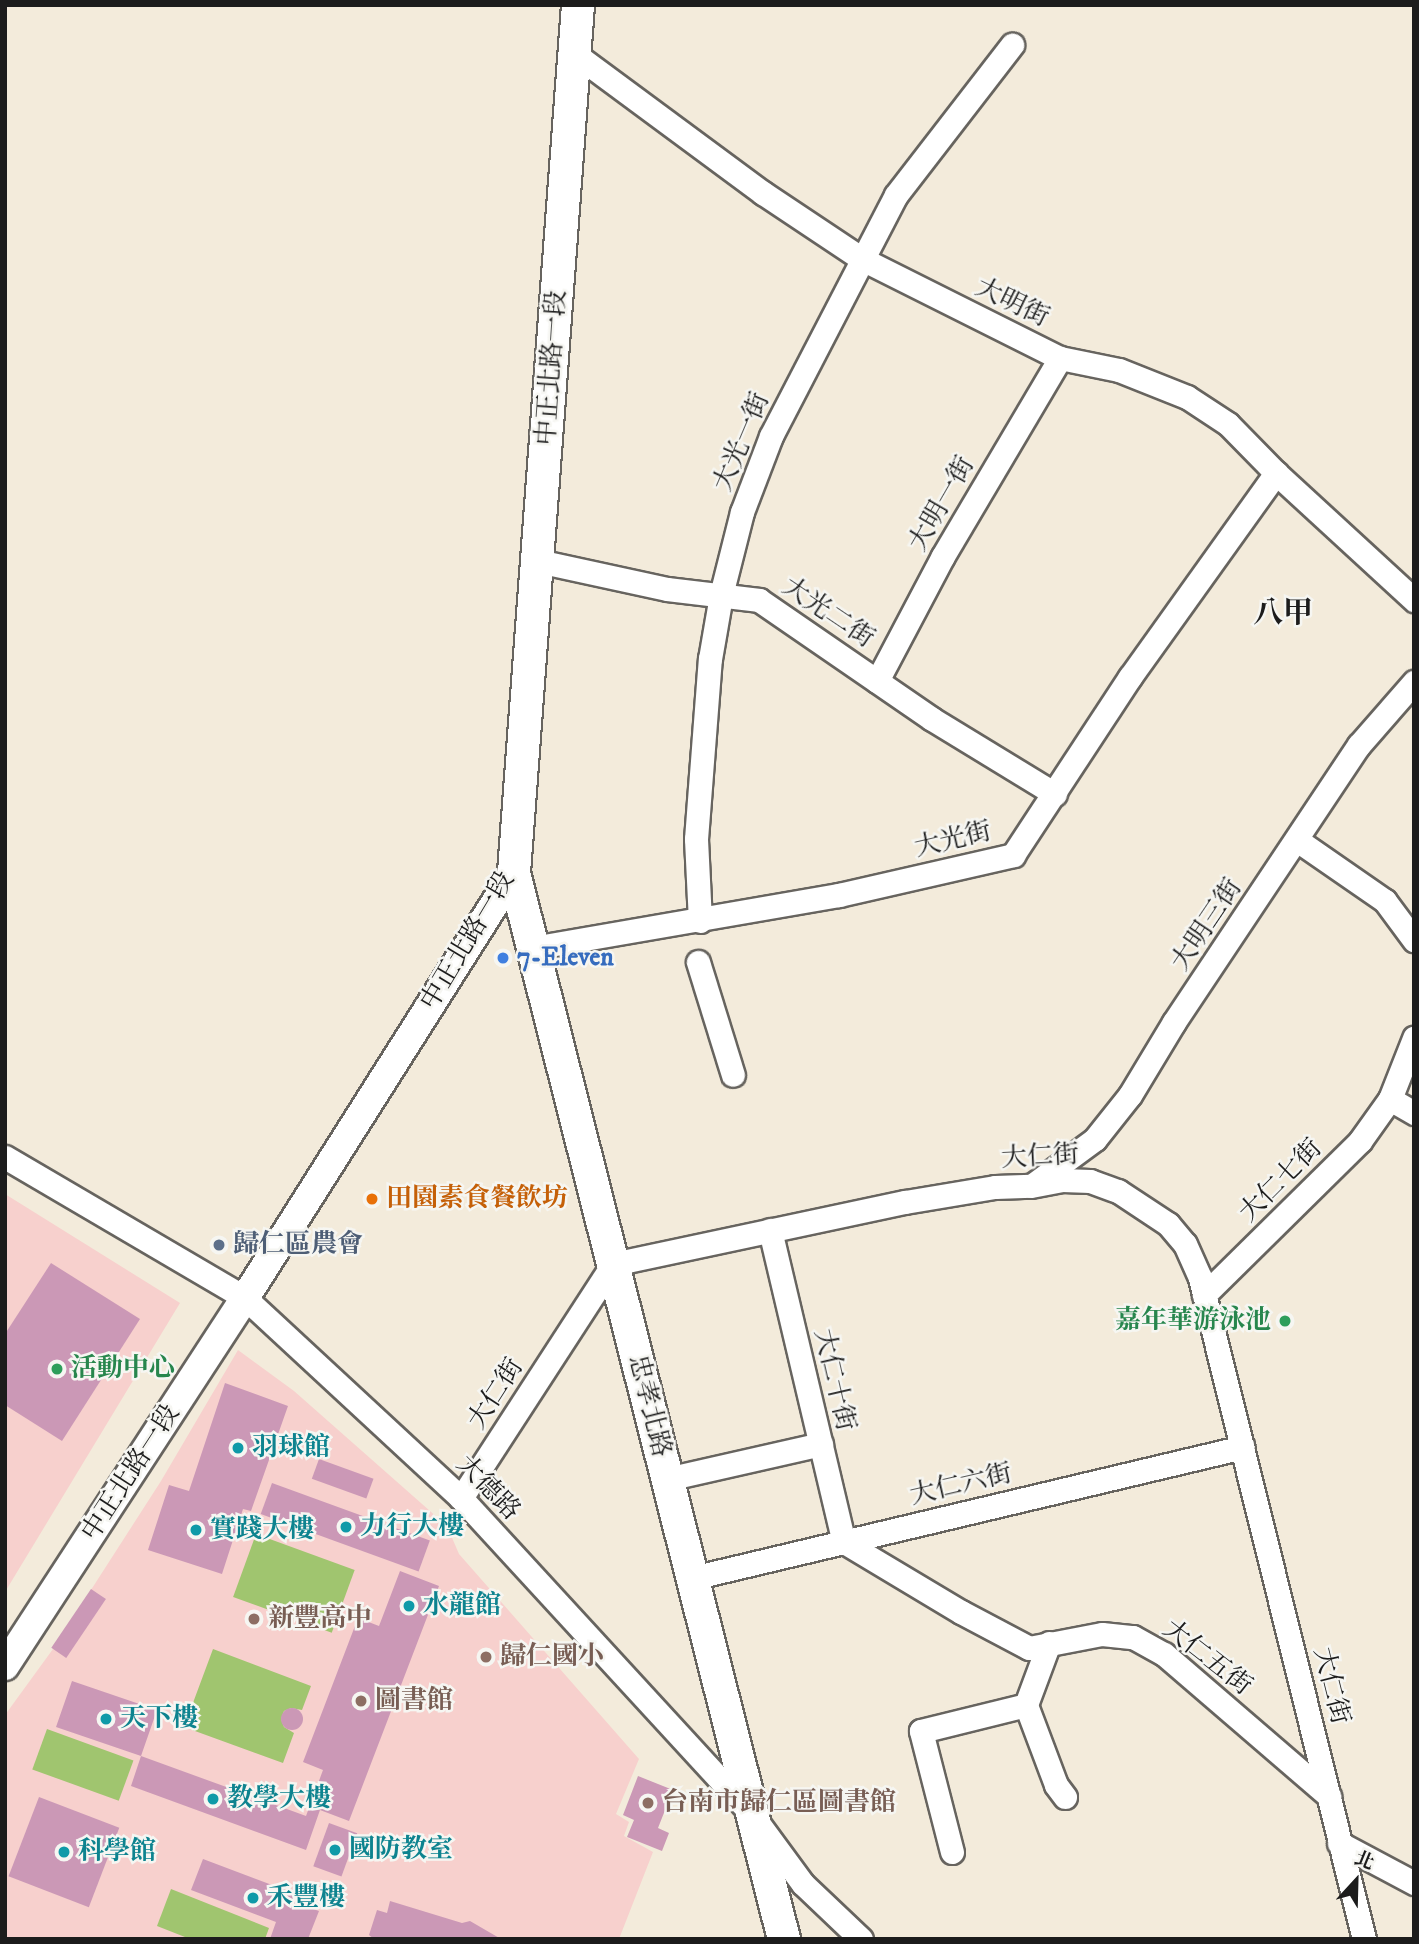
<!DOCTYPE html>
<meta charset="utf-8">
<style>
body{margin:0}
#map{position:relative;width:1419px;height:1944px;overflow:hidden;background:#f3ebdb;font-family:"IM FELL DW Pica","Noto Serif TC",serif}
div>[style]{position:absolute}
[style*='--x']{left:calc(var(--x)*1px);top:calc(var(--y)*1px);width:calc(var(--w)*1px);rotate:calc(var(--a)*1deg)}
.built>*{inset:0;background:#f7d0cd}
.green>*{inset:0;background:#a0c56f;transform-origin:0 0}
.building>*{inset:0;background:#cb98b6;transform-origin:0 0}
.round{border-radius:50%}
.roads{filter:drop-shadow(2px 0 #67645f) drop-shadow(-2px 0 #67645f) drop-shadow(0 2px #67645f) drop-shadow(0 -2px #67645f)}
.minor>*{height:23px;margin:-11.5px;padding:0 11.5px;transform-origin:11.5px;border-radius:11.5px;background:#fff}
.tertiary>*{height:28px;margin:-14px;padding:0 14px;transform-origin:14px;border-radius:14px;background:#fff}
.secondary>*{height:32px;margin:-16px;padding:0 16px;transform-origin:16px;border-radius:16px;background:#fff}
.dots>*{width:19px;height:19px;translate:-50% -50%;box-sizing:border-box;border:4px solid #f6f6f2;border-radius:50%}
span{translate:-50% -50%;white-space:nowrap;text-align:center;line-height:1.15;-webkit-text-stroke:5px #f6f6f2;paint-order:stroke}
.street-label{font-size:26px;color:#1c1c1c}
.shop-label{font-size:26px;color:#366cbe;font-weight:700}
.left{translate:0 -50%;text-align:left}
.food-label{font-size:26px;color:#c56008;font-weight:700}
.service-label{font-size:26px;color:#4e5e75;font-weight:700}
.leisure-label{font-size:26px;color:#27864d;font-weight:700}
.right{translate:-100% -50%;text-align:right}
.culture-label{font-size:26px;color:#0d838f;font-weight:700}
.education-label{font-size:26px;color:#785e54;font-weight:700}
.quarter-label{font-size:30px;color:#1c1c1c;font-weight:700}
.frame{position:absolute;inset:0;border:7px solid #1c1c1c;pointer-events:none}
.north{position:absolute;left:1321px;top:1846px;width:70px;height:70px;-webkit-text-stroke:5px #f6f6f2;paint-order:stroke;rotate:22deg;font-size:19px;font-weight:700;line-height:28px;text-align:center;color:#1c1c1c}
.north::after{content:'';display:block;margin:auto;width:24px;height:32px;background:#1c1c1c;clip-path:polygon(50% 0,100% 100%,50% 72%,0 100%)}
</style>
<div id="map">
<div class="built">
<div style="clip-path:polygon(5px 1194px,180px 1303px,5px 1592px)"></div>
<div style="clip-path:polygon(238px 1350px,294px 1391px,447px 1526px,459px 1554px,639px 1759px,616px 1814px,629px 1822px,624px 1836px,653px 1852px,619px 1939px,5px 1939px,5px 1715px,53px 1649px,161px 1481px)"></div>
</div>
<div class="green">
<div style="left:256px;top:1534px;width:105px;height:67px;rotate:20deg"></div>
<div style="clip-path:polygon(213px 1649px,311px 1686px,302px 1710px,291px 1708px,284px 1711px,281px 1719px,284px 1727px,294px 1733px,283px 1763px,184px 1727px)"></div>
<div style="left:47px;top:1729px;width:92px;height:43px;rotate:20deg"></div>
<div style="clip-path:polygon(171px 1889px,269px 1928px,265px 1939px,190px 1939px,157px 1926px)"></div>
</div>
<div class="building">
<div style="clip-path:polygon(51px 1263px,140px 1319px,62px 1441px,5px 1405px,5px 1334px)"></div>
<div style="clip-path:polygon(225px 1383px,288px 1406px,251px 1511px,243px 1509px,222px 1574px,148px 1550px,169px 1485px,189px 1491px)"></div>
<div style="left:319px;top:1459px;width:58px;height:21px;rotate:20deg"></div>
<div style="left:272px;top:1483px;width:168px;height:33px;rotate:20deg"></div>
<div style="clip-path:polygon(400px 1571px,439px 1586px,349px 1821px,320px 1810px,306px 1850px,131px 1786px,141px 1756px,56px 1727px,72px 1681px,157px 1710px,141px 1756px,306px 1816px,323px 1770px,303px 1762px,358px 1618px,379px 1626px)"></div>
<div style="left:91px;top:1589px;width:18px;height:71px;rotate:34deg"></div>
<div class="round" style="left:281px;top:1708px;width:22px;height:22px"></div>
<div style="clip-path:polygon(638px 1776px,673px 1790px,658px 1828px,669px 1833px,662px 1851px,627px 1837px,634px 1820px,623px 1815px)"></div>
<div style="left:39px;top:1797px;width:86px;height:85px;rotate:21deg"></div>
<div style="left:329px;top:1823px;width:30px;height:46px;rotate:20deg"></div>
<div style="clip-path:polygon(203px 1859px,296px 1894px,293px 1902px,319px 1911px,308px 1939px,270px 1939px,276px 1922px,191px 1890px)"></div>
<div style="clip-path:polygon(390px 1901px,462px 1923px,470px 1921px,501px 1939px,374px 1939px,369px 1935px,377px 1910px,387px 1913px)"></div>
</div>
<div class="roads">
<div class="minor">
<div style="--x:575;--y:54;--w:234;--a:36.5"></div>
<div style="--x:763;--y:193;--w:119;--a:33.7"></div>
<div style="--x:862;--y:259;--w:221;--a:26.6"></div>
<div style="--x:1060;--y:358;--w:60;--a:11.5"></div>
<div style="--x:1119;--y:370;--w:73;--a:21.7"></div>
<div style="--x:1187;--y:397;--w:49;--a:33.4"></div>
<div style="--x:1228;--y:424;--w:69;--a:45.6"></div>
<div style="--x:1276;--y:473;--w:188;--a:42.6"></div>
<div style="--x:538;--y:561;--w:132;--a:12.2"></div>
<div style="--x:667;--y:589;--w:93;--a:6.8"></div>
<div style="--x:759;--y:600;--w:210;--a:34.5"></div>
<div style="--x:932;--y:719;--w:144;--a:31.4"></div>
<div style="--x:877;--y:681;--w:141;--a:-62.2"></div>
<div style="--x:943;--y:556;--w:230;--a:-59.4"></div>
<div style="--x:1297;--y:840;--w:107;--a:34.7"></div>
<div style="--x:1385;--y:901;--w:49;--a:53.4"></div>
<div style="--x:700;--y:921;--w:82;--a:-92.8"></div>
<div style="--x:696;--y:839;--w:181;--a:-85.6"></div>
<div style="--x:710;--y:659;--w:65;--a:-80.2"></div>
<div style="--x:721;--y:595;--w:86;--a:-75.8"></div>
<div style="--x:742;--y:512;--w:81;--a:-69.1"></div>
<div style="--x:771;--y:436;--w:271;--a:-62.6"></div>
<div style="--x:896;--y:195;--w:190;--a:-52.3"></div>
<div style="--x:532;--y:948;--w:312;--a:-9.8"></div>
<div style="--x:839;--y:895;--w:179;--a:-12.9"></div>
<div style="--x:1013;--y:855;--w:213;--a:-56.7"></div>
<div style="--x:1130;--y:677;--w:251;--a:-54.4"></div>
<div style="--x:698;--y:962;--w:118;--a:72.8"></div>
<div style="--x:1390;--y:1099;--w:28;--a:30"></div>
<div style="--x:5;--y:1157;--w:278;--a:30.4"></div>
<div style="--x:245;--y:1298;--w:294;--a:42.8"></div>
<div style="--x:461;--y:1498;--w:432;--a:47.4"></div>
<div style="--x:753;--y:1816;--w:84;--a:53.7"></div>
<div style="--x:803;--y:1884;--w:80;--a:43.5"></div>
<div style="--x:1034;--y:1184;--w:76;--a:-36.4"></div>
<div style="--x:1095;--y:1139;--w:56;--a:-51.5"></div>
<div style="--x:1130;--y:1095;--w:85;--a:-58.9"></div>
<div style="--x:1174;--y:1022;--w:333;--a:-56.3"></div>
<div style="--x:1359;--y:745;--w:84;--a:-48.9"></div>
<div style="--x:770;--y:1230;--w:321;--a:76.7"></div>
<div style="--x:844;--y:1542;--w:136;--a:30.9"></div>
<div style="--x:961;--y:1612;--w:77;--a:27.9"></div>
<div style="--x:1029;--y:1648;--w:74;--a:-10.9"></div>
<div style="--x:1102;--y:1634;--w:31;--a:6"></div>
<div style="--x:1133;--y:1637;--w:35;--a:29"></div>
<div style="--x:1164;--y:1654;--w:218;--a:40.7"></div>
<div style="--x:1204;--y:1295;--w:219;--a:-44.6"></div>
<div style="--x:1360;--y:1141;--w:52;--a:-54.5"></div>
<div style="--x:1390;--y:1099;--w:66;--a:-68.5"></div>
<div style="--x:667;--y:1479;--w:158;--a:-12.8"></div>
<div style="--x:461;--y:1498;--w:279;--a:-57"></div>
<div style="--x:613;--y:1264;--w:299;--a:-12"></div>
<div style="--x:905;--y:1202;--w:91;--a:-9.5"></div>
<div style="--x:995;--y:1187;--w:36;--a:-2"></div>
<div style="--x:1031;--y:1186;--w:32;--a:-11"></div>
<div style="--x:1062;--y:1180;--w:28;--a:2"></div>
<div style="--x:1090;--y:1181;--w:30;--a:20"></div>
<div style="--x:1118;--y:1191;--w:60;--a:33.4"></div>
<div style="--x:1168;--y:1224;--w:26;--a:50"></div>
<div style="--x:1185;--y:1244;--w:37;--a:66"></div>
<div style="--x:1200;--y:1278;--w:681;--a:76.07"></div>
<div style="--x:692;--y:1578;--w:566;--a:-13.37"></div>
<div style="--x:1049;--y:1643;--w:66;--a:110.4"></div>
<div style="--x:1026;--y:1705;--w:85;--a:69.4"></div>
<div style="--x:1056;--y:1785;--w:15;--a:53"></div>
<div style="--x:1339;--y:1843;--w:85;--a:28.1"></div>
<div style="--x:952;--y:1852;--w:125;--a:-104.4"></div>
<div style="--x:921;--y:1731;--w:108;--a:-13.9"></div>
</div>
<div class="tertiary">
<div style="--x:5;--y:1666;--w:439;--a:-56.9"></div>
<div style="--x:245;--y:1298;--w:503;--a:-57.67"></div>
</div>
<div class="secondary">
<div style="--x:578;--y:5;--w:870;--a:94.22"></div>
<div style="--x:514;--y:873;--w:1100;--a:75.79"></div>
</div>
</div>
<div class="dots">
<div style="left:503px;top:958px;background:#3f7fe0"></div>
<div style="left:372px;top:1199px;background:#e8710a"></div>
<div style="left:219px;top:1245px;background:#5c6f8a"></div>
<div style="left:1285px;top:1321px;background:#2e9e5b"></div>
<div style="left:57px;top:1369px;background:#2e9e5b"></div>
<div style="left:238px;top:1448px;background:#0f9aa8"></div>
<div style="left:346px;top:1527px;background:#0f9aa8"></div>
<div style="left:196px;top:1530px;background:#0f9aa8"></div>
<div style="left:409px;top:1606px;background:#0f9aa8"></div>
<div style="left:254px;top:1619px;background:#8d6e63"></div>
<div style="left:486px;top:1657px;background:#8d6e63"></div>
<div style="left:361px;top:1701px;background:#8d6e63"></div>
<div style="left:106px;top:1719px;background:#0f9aa8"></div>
<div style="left:213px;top:1799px;background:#0f9aa8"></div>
<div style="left:648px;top:1803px;background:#8d6e63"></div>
<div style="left:335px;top:1850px;background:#0f9aa8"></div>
<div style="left:64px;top:1852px;background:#0f9aa8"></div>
<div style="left:253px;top:1898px;background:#0f9aa8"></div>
</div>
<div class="street-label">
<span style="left:1012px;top:303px;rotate:26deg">大明街</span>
<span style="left:552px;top:368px;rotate:-86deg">中正北路一段</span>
<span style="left:742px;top:442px;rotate:-67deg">大光一街</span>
<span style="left:942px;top:504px;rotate:-60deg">大明一街</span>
<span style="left:828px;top:613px;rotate:34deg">大光二街</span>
<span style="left:953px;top:840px;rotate:-13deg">大光街</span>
<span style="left:1207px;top:925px;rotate:-56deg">大明三街</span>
<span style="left:468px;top:941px;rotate:-59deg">中正北路一段</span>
<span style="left:1040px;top:1157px;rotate:-3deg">大仁街</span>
<span style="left:1281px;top:1181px;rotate:-45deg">大仁七街</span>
<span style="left:834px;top:1380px;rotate:77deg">大仁十街</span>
<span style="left:496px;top:1394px;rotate:-57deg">大仁街</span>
<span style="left:649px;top:1406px;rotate:76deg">忠孝北路</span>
<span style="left:131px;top:1473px;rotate:-57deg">中正北路一段</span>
<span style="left:961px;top:1485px;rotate:-13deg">大仁六街</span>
<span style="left:488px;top:1488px;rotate:46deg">大德路</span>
<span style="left:1207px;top:1658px;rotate:38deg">大仁五街</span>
<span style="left:1331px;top:1686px;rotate:76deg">大仁街</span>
</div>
<div class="shop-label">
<span class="left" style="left:517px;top:958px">7-Eleven</span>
</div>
<div class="food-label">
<span class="left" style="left:386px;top:1199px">田園素食餐飲坊</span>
</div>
<div class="service-label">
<span class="left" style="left:233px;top:1245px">歸仁區農會</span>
</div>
<div class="leisure-label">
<span class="right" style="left:1271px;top:1321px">嘉年華游泳池</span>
<span class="left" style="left:71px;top:1369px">活動中心</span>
</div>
<div class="culture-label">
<span class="left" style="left:252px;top:1448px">羽球館</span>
<span class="left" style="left:360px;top:1527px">力行大樓</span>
<span class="left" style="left:210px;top:1530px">實踐大樓</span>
<span class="left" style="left:423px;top:1606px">水龍館</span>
<span class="left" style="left:120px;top:1719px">天下樓</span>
<span class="left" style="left:227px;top:1799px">教學大樓</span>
<span class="left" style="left:349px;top:1850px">國防教室</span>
<span class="left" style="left:78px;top:1852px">科學館</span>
<span class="left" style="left:267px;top:1898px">禾豐樓</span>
</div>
<div class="education-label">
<span class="left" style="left:268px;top:1619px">新豐高中</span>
<span class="left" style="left:500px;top:1657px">歸仁國小</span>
<span class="left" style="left:375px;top:1701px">圖書館</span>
<span class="left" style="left:662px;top:1803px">台南市歸仁區圖書館</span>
</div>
<div class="quarter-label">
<span style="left:1283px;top:614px">八甲</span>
</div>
<div class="frame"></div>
<div class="north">北</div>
</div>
